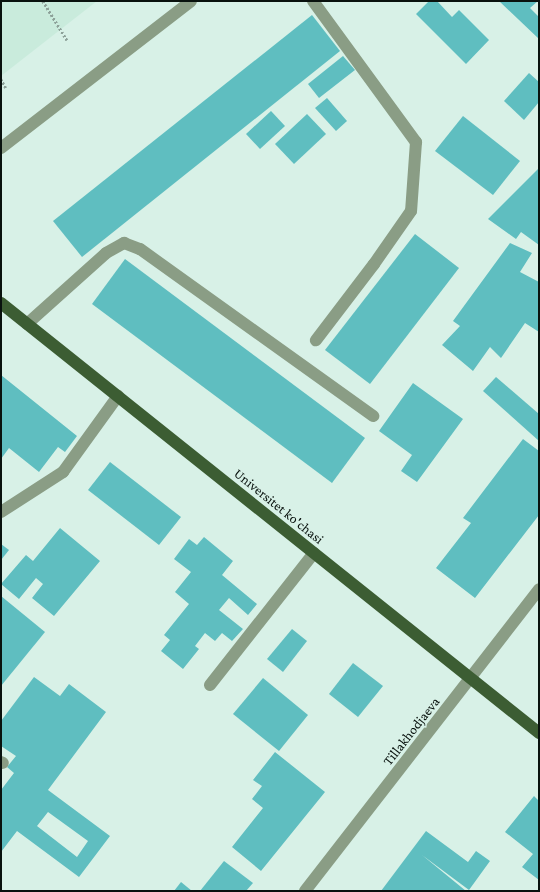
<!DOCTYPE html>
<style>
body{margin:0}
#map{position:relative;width:540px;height:892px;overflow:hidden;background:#d8f1e7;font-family:"Crimson Pro",serif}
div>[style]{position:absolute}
.built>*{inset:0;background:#c9ebdc}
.building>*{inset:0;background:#5fbec0}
.path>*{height:2.5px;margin-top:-1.25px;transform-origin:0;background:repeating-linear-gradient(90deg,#8da199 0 2px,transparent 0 4px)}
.minor>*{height:12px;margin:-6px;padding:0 6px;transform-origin:6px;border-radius:6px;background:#8a9d85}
.major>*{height:12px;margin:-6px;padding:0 6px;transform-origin:6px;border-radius:6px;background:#3c5d33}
span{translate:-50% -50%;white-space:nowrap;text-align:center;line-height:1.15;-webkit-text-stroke:3px #d8f1e7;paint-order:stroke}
.street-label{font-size:14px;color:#09120e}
.frame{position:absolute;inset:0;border:2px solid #09120e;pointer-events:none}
</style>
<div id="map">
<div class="built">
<i style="clip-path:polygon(1px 1px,97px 1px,1px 76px)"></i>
</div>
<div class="building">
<i style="clip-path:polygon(429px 1px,437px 1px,452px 17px,459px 10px,489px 40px,466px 64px,416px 14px)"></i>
<i style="clip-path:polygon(499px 1px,538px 1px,530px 8px,539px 17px,539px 39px)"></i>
<i style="clip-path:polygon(312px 15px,340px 51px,82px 257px,53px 221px)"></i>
<i style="clip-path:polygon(343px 56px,355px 70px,319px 98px,308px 84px)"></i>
<i style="clip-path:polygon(529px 73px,539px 82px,539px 102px,524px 120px,504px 101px)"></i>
<i style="clip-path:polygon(327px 98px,347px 121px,336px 131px,315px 108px)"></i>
<i style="clip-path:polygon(271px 111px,285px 126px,260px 149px,246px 134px)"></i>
<i style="clip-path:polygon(307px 114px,326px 134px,294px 164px,275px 144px)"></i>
<i style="clip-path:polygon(463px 116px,520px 161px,493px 195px,435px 151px)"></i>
<i style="clip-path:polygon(539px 168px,539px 245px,521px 232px,516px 239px,488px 219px)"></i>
<i style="clip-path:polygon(415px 234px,459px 268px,370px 384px,325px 350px)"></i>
<i style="clip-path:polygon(510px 243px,532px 253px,520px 272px,539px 282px,539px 332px,525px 323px,501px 358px,490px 347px,473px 371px,442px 345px,460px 326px,453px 321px)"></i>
<i style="clip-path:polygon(125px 259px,365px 438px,332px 483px,92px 304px)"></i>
<i style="clip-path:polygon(1px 375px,77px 436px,65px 452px,58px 447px,39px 472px,9px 448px,1px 459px)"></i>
<i style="clip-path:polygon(496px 377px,539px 414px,539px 441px,483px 391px)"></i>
<i style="clip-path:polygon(413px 383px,463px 419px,417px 482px,401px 471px,412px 455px,379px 431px)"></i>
<i style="clip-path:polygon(523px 439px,539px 451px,539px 515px,475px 598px,436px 568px,471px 523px,463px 518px)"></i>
<i style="clip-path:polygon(110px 462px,181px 517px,159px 545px,88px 490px)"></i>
<i style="clip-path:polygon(60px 528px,100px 561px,54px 616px,32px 598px,43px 584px,36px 578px,19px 599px,1px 584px,26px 555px,33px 561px)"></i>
<i style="clip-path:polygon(204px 537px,233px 561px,222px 575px,257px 604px,248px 615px,229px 598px,219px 610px,243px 629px,232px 641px,222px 633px,215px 641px,205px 633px,195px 646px,199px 649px,183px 669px,161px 651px,170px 640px,164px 635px,189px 604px,175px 592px,191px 572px,174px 559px,189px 539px,197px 545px)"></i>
<i style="clip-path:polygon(1px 544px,9px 550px,1px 560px)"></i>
<i style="clip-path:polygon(1px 596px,45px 632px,1px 686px)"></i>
<i style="clip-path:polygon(292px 629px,307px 641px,283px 672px,267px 659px)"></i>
<i style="clip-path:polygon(353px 663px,383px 686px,358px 717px,329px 694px)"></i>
<i style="clip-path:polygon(evenodd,34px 677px,60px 696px,69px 684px,106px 712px,48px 790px,110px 836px,79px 877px,17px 831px,1px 852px,1px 790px,14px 773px,7px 767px,16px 756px,1px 746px,1px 721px,34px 677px,48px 812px,88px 841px,77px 857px,37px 826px,48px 812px)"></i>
<i style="clip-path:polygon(263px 678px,308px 715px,279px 751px,233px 714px)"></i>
<i style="clip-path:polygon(275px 752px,325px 792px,261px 871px,232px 847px,263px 808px,252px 799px,262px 786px,253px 780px)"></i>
<i style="clip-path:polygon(534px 796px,539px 801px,539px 880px,522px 867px,533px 854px,505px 832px)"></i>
<i style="clip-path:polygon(426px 831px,468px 862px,476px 851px,490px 861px,469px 890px,422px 855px,466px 891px,381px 891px)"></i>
<i style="clip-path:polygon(224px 861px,253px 883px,246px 891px,200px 891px)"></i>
<i style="clip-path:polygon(181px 882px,192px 891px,174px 891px)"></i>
</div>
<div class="path">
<i style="left:43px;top:1px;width:46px;rotate:58.4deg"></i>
<i style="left:1px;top:79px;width:10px;rotate:61deg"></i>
</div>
<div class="minor">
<i style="left:313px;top:1px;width:175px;rotate:53.9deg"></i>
<i style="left:416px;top:142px;width:69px;rotate:94.1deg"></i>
<i style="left:411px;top:211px;width:65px;rotate:124.9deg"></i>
<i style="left:374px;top:264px;width:96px;rotate:127.3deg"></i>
<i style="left:1px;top:148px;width:240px;rotate:-37.7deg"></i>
<i style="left:27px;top:324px;width:106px;rotate:-41.9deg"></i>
<i style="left:106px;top:253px;width:21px;rotate:-29deg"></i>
<i style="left:124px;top:243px;width:17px;rotate:21deg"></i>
<i style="left:140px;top:249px;width:287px;rotate:35.6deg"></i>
<i style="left:1px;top:512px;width:74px;rotate:-32.8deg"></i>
<i style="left:63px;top:472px;width:94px;rotate:-54.1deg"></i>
<i style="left:210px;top:685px;width:168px;rotate:-51.8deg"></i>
<i style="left:1px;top:762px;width:2px;rotate:27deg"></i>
<i style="left:305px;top:891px;width:382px;rotate:-52.2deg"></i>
</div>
<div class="major">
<i style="left:1px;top:303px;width:689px;rotate:38.63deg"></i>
</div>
<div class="street-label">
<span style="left:279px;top:506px;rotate:39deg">Universitet ko'chasi</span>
<span style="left:411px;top:731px;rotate:-52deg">Tillakhodjaeva</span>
</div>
<div class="frame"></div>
</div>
